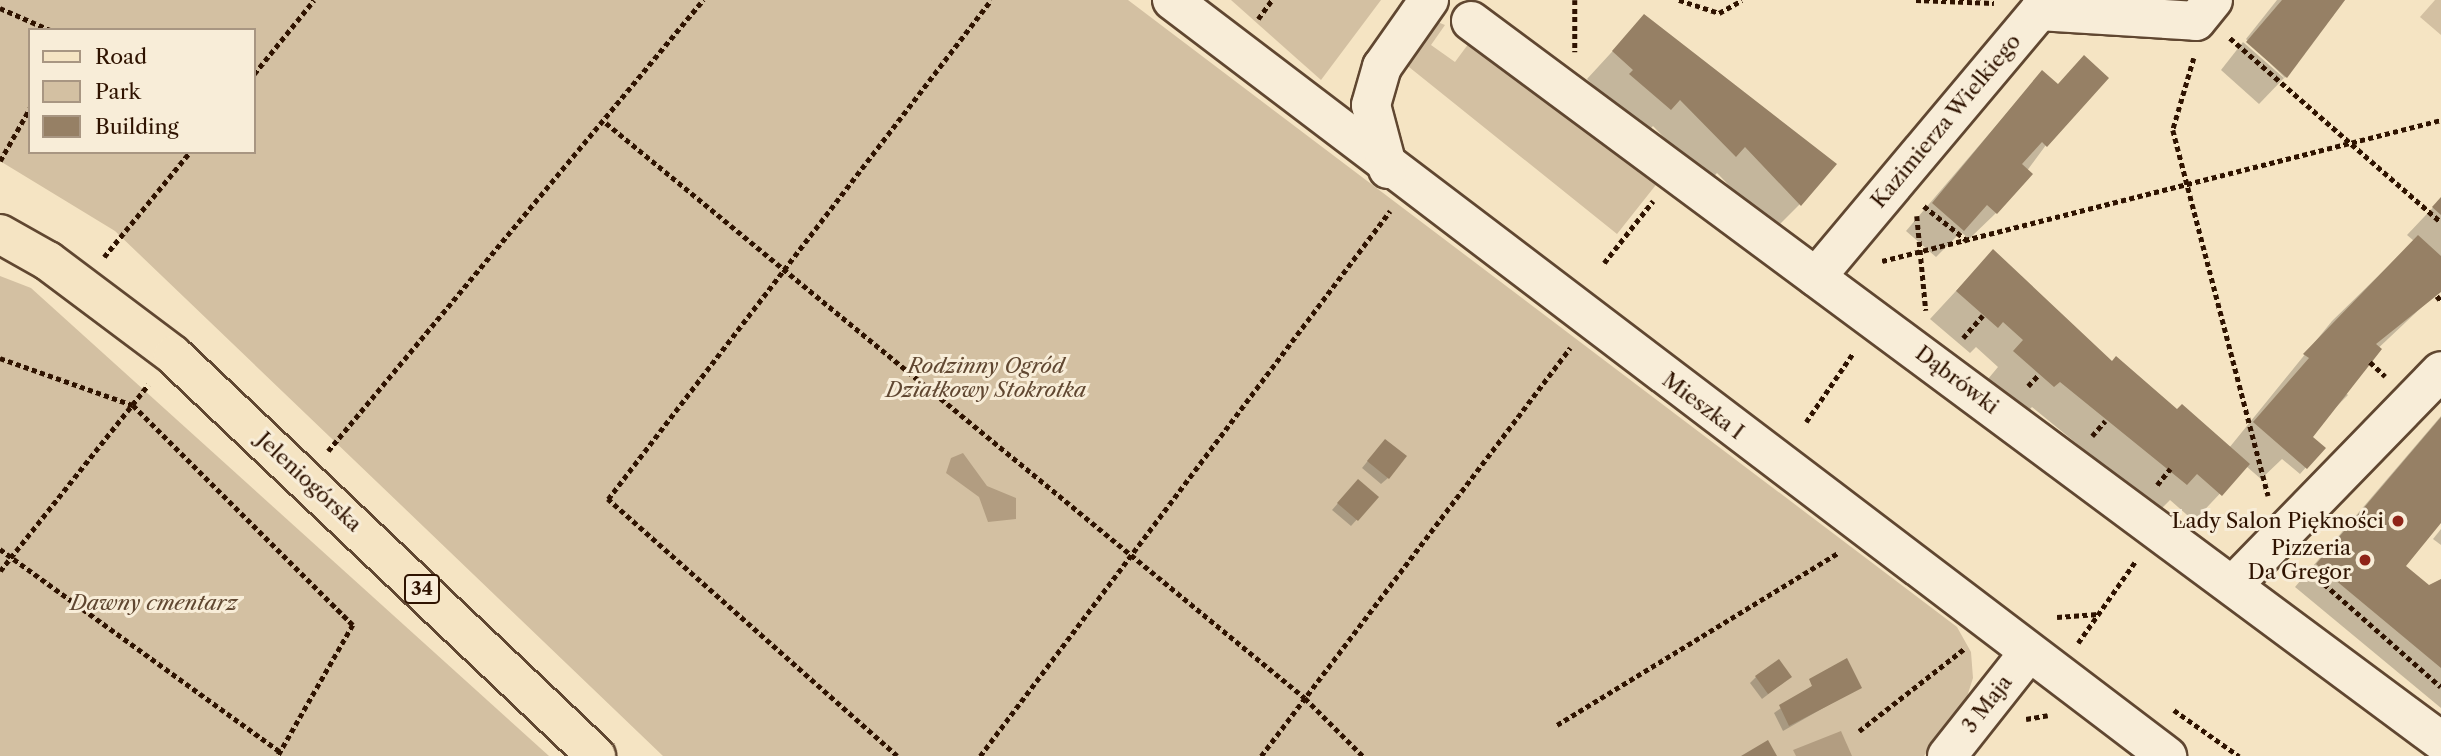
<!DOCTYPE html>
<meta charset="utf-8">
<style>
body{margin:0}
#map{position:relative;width:2441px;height:756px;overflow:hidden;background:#f5e4c3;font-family:"Libre Caslon Text",serif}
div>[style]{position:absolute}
.green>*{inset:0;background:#d3c0a2}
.water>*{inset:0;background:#b29d81}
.shadow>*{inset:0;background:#0003}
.building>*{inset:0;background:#968065}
.path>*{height:4.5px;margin-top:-2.25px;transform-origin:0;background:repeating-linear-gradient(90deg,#2f1300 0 5px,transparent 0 8.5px)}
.roads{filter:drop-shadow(2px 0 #604731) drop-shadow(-2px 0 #604731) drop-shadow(0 2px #604731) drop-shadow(0 -2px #604731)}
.minor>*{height:38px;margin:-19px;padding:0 19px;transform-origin:19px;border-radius:19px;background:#f8edd8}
.primary>*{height:38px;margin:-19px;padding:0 19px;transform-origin:19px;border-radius:19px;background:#f5e4c3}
.dots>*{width:19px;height:19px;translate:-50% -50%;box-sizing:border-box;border:4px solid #f8edd8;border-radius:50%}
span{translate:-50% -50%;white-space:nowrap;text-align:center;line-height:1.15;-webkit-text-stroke:6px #f8edd8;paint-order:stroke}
.shield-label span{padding:2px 5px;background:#f8edd8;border:2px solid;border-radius:5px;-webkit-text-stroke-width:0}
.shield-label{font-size:19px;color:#2f1300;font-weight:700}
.street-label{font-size:21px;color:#2f1300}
.park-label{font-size:21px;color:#604731;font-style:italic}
.poi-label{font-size:21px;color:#2f1300}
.right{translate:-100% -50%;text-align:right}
.legend{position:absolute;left:28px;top:28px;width:228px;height:126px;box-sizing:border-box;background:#f8edd8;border:2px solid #a89682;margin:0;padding:9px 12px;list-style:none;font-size:21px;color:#2f1300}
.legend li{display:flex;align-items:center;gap:14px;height:35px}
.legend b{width:35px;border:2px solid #a89682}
</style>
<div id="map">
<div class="green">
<i style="clip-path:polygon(evenodd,0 0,1128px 0,1957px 627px,1971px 652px,1973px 678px,1964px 706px,1924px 756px,663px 756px,115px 231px,0 161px,0 0,30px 30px,254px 30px,254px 152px,30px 152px,30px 30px)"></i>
<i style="clip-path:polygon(1231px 0,1381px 0,1321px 80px)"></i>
<i style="clip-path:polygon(2435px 0,2441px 0,2441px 35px,2420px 17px)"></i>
<i style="clip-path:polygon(1435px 21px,1445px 25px,1431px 45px,1455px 62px,1469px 43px,1659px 181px,1617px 234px,1404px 63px)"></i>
<i style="clip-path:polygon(0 276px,31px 288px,549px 756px,0 756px)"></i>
</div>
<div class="water">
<i style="clip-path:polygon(963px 453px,987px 486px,1016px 498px,1016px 519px,988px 522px,979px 497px,946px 473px,951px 458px)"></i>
<i style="clip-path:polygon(1841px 731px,1852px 756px,1796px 756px,1793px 750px)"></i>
</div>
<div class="shadow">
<i style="clip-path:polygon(2277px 0,2345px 0,2285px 78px,2246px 39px)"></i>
<i style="clip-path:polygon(1644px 17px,1800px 204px,1773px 231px,1717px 173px,1708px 183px,1653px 126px,1643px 136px,1587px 79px)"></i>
<i style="clip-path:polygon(2243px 42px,2284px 78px,2259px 104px,2221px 70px)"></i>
<i style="clip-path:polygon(2042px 72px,2058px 86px,2046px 145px,1996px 213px,1969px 239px,1961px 232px,1936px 257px,1906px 231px)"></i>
<i style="clip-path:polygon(2441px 199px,2441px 289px,2372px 354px,2343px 391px,2348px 395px,2308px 435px,2323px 448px,2300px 474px,2282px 459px,2261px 479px,2246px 466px,2194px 521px,2170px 500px,2159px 511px,2032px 407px,2026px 413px,1988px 379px,1998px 367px,1976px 347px,1970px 353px,1930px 319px,1993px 251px,2111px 363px,2229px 448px,2332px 321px,2414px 241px,2407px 235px)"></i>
<i style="clip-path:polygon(2441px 416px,2441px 522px,2403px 566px,2428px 587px,2441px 581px,2441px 708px,2295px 587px)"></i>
<i style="clip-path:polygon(1379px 447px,1388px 478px,1381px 484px,1362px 468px)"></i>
<i style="clip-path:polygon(1352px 487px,1377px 497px,1351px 526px,1332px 510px)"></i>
<i style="clip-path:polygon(2441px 529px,2441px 545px,2433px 539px)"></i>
<i style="clip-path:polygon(1847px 661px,1860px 687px,1783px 731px,1774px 713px)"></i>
<i style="clip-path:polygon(1756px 677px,1783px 683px,1762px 699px,1750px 683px)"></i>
</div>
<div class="building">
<i style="clip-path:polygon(2282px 0,2345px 0,2287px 78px,2246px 42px)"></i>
<i style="clip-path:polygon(1644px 14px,1837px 164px,1801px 206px,1745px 147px,1736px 157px,1680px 100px,1671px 110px,1629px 74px,1633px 70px,1612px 51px)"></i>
<i style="clip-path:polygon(2084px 55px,2109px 78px,2047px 147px,2042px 142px,2022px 164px,2033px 174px,1997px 214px,1987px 205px,1964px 231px,1932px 203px,2042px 70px,2058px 84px)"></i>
<i style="clip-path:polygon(2441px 197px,2441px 215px,2432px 207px)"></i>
<i style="clip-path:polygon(2418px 235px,2441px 256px,2441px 292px,2376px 344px,2382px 349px,2313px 437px,2326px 448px,2307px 469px,2253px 422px,2309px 358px,2303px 354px)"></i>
<i style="clip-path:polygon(1993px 249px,2112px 361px,2116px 356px,2177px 409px,2182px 404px,2250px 464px,2222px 496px,2197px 474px,2187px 485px,2060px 382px,2054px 387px,2013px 351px,2023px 340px,2003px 322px,1998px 328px,1956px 291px)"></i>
<i style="clip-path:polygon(2441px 417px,2441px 523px,2406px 566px,2429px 585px,2441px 579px,2441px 668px,2316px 564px)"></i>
<i style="clip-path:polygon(1385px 439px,1407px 456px,1389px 479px,1367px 461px)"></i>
<i style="clip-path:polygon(1358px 479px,1379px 497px,1358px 521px,1337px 503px)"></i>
<i style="clip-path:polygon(1847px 658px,1862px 688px,1789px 726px,1779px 705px,1812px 686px,1809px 679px)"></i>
<i style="clip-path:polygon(1779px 659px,1792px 677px,1768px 694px,1755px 676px)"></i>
<i style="clip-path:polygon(1768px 740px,1777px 756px,1741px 756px)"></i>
</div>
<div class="path">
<i style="left:1575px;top:0;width:52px;rotate:90deg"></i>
<i style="left:1679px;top:0;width:42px;rotate:18deg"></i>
<i style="left:1719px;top:13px;width:26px;rotate:-29deg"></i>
<i style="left:1916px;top:0;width:78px;rotate:2.2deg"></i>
<i style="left:0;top:8px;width:55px;rotate:23.7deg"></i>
<i style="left:1258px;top:19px;width:24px;rotate:-54deg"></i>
<i style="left:2230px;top:38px;width:280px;rotate:41.1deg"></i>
<i style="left:2194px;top:58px;width:75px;rotate:106.3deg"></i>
<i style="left:2173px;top:130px;width:378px;rotate:75.4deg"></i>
<i style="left:254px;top:74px;width:95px;rotate:-51deg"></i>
<i style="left:606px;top:123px;width:905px;rotate:39.44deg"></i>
<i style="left:1305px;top:698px;width:82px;rotate:45deg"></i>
<i style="left:0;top:161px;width:61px;rotate:-60.5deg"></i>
<i style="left:1924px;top:206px;width:58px;rotate:38.7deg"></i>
<i style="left:1917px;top:216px;width:95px;rotate:84.6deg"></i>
<i style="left:104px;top:257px;width:136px;rotate:-50.7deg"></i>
<i style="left:1882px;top:261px;width:577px;rotate:-14.16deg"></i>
<i style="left:1604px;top:263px;width:79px;rotate:-51.7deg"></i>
<i style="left:2437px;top:296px;width:6px;rotate:51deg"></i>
<i style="left:1963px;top:338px;width:30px;rotate:-49deg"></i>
<i style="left:0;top:358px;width:141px;rotate:19.5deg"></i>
<i style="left:133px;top:405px;width:311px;rotate:45deg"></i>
<i style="left:353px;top:625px;width:151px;rotate:119.8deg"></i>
<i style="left:2370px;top:362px;width:21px;rotate:43deg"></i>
<i style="left:2028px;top:386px;width:16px;rotate:-47deg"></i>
<i style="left:1806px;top:422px;width:83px;rotate:-55.7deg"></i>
<i style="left:2092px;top:436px;width:20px;rotate:-49deg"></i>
<i style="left:328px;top:451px;width:587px;rotate:-50.26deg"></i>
<i style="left:2157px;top:485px;width:21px;rotate:-51deg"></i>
<i style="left:0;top:549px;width:346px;rotate:35.9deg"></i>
<i style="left:2305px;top:567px;width:181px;rotate:41.4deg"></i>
<i style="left:0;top:571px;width:238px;rotate:-51.5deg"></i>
<i style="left:2057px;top:617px;width:41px;rotate:-4.2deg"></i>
<i style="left:2078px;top:643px;width:99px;rotate:-54.9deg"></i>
<i style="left:2174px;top:710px;width:80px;rotate:35.3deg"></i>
<i style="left:2026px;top:719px;width:22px;rotate:-10deg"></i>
<i style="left:1557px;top:725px;width:331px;rotate:-31.5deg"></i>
<i style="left:1859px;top:731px;width:133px;rotate:-38deg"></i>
<i style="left:897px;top:756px;width:387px;rotate:-138.4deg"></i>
<i style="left:608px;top:499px;width:629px;rotate:-52.49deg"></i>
<i style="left:980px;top:756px;width:682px;rotate:-53.05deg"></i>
<i style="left:1261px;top:756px;width:512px;rotate:-52.86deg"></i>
</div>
<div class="roads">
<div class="minor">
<i style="left:1172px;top:0;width:1250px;rotate:37.23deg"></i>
<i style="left:1471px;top:21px;width:1208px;rotate:36.59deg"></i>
<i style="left:1388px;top:169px;width:66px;rotate:-104.9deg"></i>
<i style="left:1371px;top:105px;width:40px;rotate:-74deg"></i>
<i style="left:1382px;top:67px;width:82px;rotate:-55deg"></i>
<i style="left:1816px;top:277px;width:347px;rotate:-50deg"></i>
<i style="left:2039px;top:11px;width:157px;rotate:3.6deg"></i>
<i style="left:2196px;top:21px;width:27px;rotate:-51deg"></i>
<i style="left:2233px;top:585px;width:298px;rotate:-45.8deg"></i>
<i style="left:1947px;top:756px;width:132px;rotate:-51.7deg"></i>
</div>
<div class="primary">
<i style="left:0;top:234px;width:55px;rotate:29.4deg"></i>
<i style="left:48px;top:261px;width:156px;rotate:36.9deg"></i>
<i style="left:173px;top:355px;width:583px;rotate:43.47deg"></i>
</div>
</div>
<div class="dots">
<i style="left:2398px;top:521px;background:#8f2418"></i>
<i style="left:2365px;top:560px;background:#8f2418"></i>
</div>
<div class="shield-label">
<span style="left:422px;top:589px">34</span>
</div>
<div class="street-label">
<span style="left:1946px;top:121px;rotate:-50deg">Kazimierza Wielkiego</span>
<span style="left:1957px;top:380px;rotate:37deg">Dąbrówki</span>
<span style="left:1703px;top:406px;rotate:37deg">Mieszka I</span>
<span style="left:309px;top:482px;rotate:43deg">Jeleniogórska</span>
<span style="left:1987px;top:704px;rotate:-52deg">3 Maja</span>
</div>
<div class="park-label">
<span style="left:986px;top:378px">Rodzinny Ogród<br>Działkowy Stokrotka</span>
<span style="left:154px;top:603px">Dawny cmentarz</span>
</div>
<div class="poi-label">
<span class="right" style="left:2384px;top:521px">Lady Salon Piękności</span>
<span class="right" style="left:2351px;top:560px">Pizzeria<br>Da Gregor</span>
</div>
<ul class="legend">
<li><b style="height:9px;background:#f5e4c3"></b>Road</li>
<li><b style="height:19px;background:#d3c0a2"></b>Park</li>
<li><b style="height:19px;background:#968065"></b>Building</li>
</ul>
</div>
